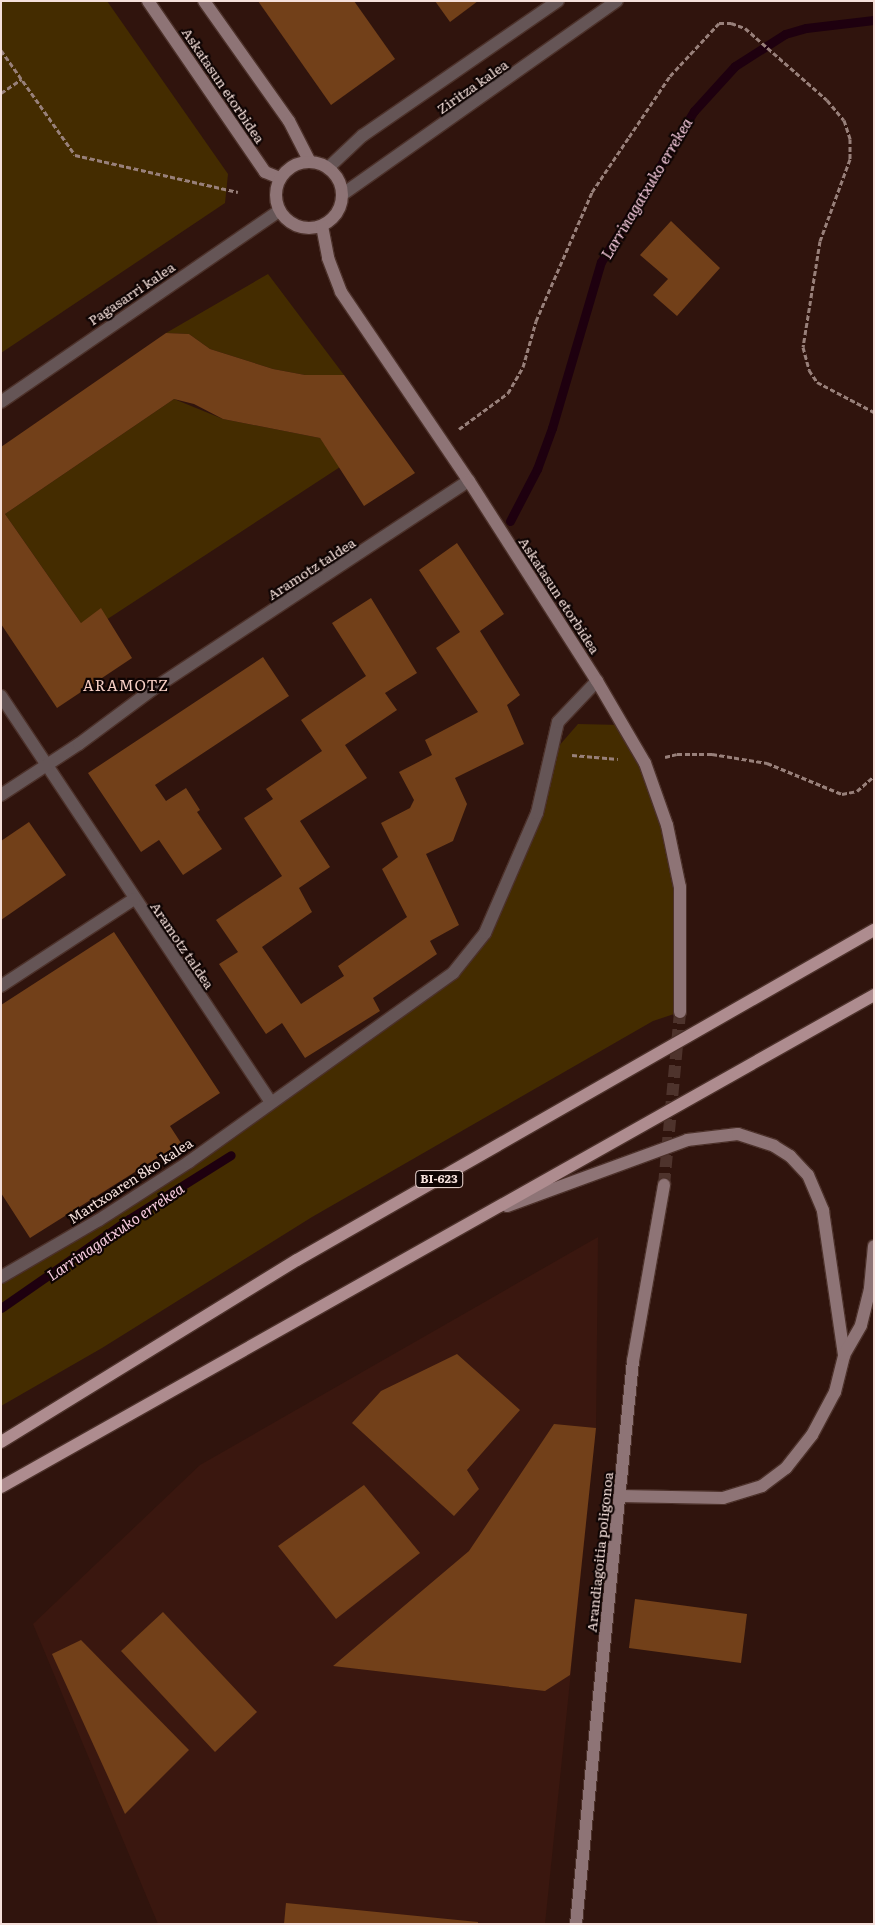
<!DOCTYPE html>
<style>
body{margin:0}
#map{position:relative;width:875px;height:1925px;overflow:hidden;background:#30140d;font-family:Literata,serif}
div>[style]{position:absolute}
.built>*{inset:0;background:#3a170f}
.green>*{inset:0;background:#442c00}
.stream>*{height:9px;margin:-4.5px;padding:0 4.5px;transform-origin:4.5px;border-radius:4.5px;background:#1e000f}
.building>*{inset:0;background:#724019}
.secondary-tunnel>*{height:12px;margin-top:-6px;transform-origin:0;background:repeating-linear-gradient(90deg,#4e332c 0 12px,transparent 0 18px)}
.path>*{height:3px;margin-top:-1.5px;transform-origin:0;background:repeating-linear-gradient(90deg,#98807a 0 5px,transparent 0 7.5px)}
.roads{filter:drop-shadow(1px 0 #4c312a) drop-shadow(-1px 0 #4c312a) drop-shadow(0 1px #4c312a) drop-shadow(0 -1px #4c312a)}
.street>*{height:12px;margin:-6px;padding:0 6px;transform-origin:6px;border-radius:6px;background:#655556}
.secondary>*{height:12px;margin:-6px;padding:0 6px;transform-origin:6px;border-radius:6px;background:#8e7476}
.secondary>.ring{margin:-6px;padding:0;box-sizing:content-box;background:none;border:12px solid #8e7476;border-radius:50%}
.primary>*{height:12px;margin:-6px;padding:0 6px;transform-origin:6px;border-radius:6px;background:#ae8c8f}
span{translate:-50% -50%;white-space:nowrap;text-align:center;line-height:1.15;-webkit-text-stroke:4.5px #0f0403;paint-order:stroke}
.shield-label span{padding:1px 4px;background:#0f0403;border:1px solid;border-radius:4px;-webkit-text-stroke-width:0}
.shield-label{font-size:12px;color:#f5e0db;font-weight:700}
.street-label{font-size:14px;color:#f5e0db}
.water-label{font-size:15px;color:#f8ccdf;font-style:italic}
.neighbourhood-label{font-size:15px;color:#f7cfc5;letter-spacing:1px}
.frame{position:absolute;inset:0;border:2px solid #f5e0db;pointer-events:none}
</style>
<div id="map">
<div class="built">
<i style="clip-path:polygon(598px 1237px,596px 1428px,545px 1924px,158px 1924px,33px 1624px,200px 1465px)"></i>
</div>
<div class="green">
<i style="clip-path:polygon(1px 1px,107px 1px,228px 174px,225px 203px,1px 353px)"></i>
<i style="clip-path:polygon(268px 274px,344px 375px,305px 375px,273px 369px,210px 349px,189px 334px,166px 333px)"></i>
<i style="clip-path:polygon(174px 399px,223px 419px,320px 438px,340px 467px,106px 620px,81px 623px,5px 514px)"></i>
<i style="clip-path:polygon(578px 724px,622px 725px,645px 763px,680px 887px,680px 1012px,653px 1021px,312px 1217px,102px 1348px,1px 1406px,1px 1277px,99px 1220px,453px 973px,485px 933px,537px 813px,551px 755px)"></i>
</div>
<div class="stream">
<i style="left:510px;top:521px;width:59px;rotate:-62.6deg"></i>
<i style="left:537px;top:469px;width:44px;rotate:-69.9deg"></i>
<i style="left:552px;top:428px;width:173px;rotate:-73.6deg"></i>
<i style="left:601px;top:262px;width:177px;rotate:-58.4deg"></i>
<i style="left:694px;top:111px;width:61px;rotate:-47.7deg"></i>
<i style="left:735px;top:66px;width:59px;rotate:-32.6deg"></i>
<i style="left:785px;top:34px;width:22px;rotate:-16deg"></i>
<i style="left:806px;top:28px;width:68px;rotate:-6.7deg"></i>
<i style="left:1px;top:1308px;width:156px;rotate:-34.8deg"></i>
<i style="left:129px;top:1219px;width:120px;rotate:-32.1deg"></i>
</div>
<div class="building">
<i style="clip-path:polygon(258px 1px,354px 1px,395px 59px,331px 105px)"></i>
<i style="clip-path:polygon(435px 1px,478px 1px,450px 22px)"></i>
<i style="clip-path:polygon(671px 221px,720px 268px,677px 316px,653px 295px,668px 279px,640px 255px)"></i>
<i style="clip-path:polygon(166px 333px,189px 334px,210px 349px,273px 369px,305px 375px,344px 375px,415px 473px,364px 506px,320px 438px,223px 419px,194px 404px,174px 399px,5px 514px,81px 623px,101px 608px,132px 658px,57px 708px,1px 624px,1px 447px)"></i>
<i style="clip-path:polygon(457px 543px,504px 614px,480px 631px,520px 695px,507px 705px,524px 744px,455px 778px,467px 804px,453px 841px,426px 854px,459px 925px,430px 941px,437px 954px,373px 998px,380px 1011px,305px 1058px,282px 1023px,266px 1034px,219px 964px,238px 952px,216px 920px,282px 876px,244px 818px,273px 799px,266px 789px,322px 751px,301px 720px,366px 676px,332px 623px,371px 598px,417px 673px,385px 693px,397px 710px,345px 745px,367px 778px,300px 821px,330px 867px,299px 888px,312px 912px,262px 947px,301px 1004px,344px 976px,338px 966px,407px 917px,382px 869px,398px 857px,381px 823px,410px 808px,414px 800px,399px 772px,432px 755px,425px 740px,478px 712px,436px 648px,460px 632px,419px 570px)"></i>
<i style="clip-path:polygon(263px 657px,289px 696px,155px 785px,166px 801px,186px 788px,200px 810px,197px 812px,222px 849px,183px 875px,159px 840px,141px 852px,88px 773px)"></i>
<i style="clip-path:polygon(29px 822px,66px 875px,1px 920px,1px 841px)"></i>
<i style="clip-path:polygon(114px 932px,220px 1093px,170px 1126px,181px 1143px,30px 1238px,1px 1193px,1px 1005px)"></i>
<i style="clip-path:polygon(457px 1354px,520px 1410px,467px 1470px,479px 1489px,454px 1516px,352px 1423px,381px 1391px)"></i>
<i style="clip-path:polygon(554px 1424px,596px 1428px,570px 1675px,545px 1691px,333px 1666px,469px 1551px)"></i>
<i style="clip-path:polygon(364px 1485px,420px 1553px,336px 1619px,278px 1546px)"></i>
<i style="clip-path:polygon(635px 1599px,747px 1614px,741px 1663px,629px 1648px)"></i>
<i style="clip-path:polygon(163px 1612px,257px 1712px,215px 1752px,121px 1651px)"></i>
<i style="clip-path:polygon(81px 1640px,189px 1750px,125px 1814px,52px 1654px)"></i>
<i style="clip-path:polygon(286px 1903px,478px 1922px,478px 1924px,284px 1924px)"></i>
</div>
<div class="secondary-tunnel">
<i style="left:664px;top:1185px;width:174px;rotate:-84.7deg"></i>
</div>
<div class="path">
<i style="left:1px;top:50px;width:128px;rotate:54.8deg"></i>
<i style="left:75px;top:155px;width:167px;rotate:12.8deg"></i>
<i style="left:1px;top:93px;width:25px;rotate:-34deg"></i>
<i style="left:459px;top:429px;width:61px;rotate:-36.3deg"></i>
<i style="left:508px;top:393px;width:30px;rotate:-60deg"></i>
<i style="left:523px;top:367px;width:48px;rotate:-74.2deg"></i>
<i style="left:536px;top:321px;width:141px;rotate:-66.5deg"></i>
<i style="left:592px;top:192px;width:66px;rotate:-56.1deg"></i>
<i style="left:629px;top:137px;width:73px;rotate:-56.1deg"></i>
<i style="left:670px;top:76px;width:72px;rotate:-47.2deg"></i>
<i style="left:719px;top:23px;width:12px"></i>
<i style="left:731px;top:23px;width:15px;rotate:20deg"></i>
<i style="left:745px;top:28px;width:109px;rotate:41.3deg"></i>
<i style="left:827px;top:100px;width:26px;rotate:50deg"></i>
<i style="left:844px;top:120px;width:20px;rotate:72deg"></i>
<i style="left:850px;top:139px;width:20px;rotate:90deg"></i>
<i style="left:850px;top:159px;width:87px;rotate:110.1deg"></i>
<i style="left:820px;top:241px;width:107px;rotate:99.1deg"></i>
<i style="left:803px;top:347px;width:24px;rotate:75deg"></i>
<i style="left:809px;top:370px;width:14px;rotate:56deg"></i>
<i style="left:817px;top:382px;width:64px;rotate:27.8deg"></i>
<i style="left:572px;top:755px;width:46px;rotate:5deg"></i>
<i style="left:665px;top:757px;width:12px;rotate:-14deg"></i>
<i style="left:677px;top:754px;width:35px"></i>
<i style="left:712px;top:754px;width:56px;rotate:9.3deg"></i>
<i style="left:767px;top:763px;width:81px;rotate:22.5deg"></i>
<i style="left:842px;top:794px;width:15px;rotate:-11deg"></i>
<i style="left:857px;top:791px;width:23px;rotate:-41deg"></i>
</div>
<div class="roads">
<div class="street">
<i style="left:328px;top:168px;width:47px;rotate:-43.3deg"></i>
<i style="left:362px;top:136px;width:238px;rotate:-34.6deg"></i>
<i style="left:343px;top:194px;width:335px;rotate:-35.2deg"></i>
<i style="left:1px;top:402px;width:337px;rotate:-34.5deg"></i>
<i style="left:1px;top:696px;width:488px;rotate:56.4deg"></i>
<i style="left:1px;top:795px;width:93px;rotate:-33.2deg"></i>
<i style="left:79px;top:744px;width:92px;rotate:-36.6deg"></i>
<i style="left:153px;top:689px;width:378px;rotate:-33.4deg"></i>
<i style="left:1px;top:986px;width:159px;rotate:-33.2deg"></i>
<i style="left:1px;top:1277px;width:113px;rotate:-30.2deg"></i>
<i style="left:99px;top:1220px;width:107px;rotate:-32.8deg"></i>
<i style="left:189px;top:1162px;width:325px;rotate:-35.6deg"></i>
<i style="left:453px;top:973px;width:51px;rotate:-51.3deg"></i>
<i style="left:485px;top:933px;width:131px;rotate:-66.6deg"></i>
<i style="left:537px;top:813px;width:93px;rotate:-77deg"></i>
<i style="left:558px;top:722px;width:57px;rotate:-46.4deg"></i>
</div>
<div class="secondary">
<i style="left:148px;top:1px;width:207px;rotate:55.6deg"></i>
<i style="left:265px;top:172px;width:16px;rotate:22deg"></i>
<i style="left:204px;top:1px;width:147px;rotate:54.7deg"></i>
<i style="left:289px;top:121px;width:46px;rotate:62.9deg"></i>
<i class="ring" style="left:276px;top:162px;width:54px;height:54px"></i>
<i style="left:322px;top:226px;width:33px;rotate:79deg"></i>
<i style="left:328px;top:258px;width:36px;rotate:69deg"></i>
<i style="left:341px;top:292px;width:228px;rotate:55.9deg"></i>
<i style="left:469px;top:481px;width:237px;rotate:57.4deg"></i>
<i style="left:597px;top:681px;width:95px;rotate:59.7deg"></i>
<i style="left:645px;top:763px;width:66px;rotate:70.5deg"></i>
<i style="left:667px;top:825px;width:63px;rotate:78.2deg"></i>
<i style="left:680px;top:887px;width:125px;rotate:90deg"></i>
<i style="left:507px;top:1206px;width:192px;rotate:-20.1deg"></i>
<i style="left:687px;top:1140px;width:51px;rotate:-6.7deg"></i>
<i style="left:738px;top:1134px;width:38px;rotate:18deg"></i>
<i style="left:774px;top:1146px;width:19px;rotate:32deg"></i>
<i style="left:790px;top:1156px;width:26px;rotate:47deg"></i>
<i style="left:808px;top:1175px;width:39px;rotate:67deg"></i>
<i style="left:823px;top:1211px;width:146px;rotate:81.7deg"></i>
<i style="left:620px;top:1496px;width:103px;rotate:1.1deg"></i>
<i style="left:723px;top:1498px;width:41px;rotate:-17.1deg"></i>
<i style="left:762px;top:1486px;width:30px;rotate:-37deg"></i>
<i style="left:786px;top:1468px;width:42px;rotate:-51.8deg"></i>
<i style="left:812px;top:1435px;width:49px;rotate:-61.9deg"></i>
<i style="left:835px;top:1392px;width:38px;rotate:-76deg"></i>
<i style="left:844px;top:1355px;width:34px;rotate:-60deg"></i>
<i style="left:861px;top:1325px;width:38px;rotate:-76deg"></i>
<i style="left:870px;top:1288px;width:42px;rotate:-84.6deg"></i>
<i style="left:576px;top:1924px;width:566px;rotate:-84.22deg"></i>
<i style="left:633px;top:1361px;width:179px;rotate:-80deg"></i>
</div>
<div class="primary">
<i style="left:1px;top:1442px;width:347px;rotate:-31.6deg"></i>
<i style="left:297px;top:1260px;width:665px;rotate:-29.77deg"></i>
<i style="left:1px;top:1487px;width:1002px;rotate:-29.4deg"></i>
</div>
</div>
<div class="shield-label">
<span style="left:439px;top:1179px">BI-623</span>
</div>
<div class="street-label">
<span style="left:224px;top:85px;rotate:56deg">Askatasun etorbidea</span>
<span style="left:472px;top:86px;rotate:-35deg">Ziritza kalea</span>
<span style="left:131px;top:293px;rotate:-34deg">Pagasarri kalea</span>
<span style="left:311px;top:568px;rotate:-33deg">Aramotz taldea</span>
<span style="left:560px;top:595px;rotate:57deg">Askatasun etorbidea</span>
<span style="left:183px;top:945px;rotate:56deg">Aramotz taldea</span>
<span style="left:130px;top:1180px;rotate:-33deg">Martxoaren 8ko kalea</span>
<span style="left:599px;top:1552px;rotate:-84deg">Arandiagoitia poligonoa</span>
</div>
<div class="water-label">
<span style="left:646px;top:188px;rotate:-59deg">Larrinagatxuko errekea</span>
<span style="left:115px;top:1231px;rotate:-34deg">Larrinagatxuko errekea</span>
</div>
<div class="neighbourhood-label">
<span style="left:126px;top:685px">ARAMOTZ</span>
</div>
<div class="frame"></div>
</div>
